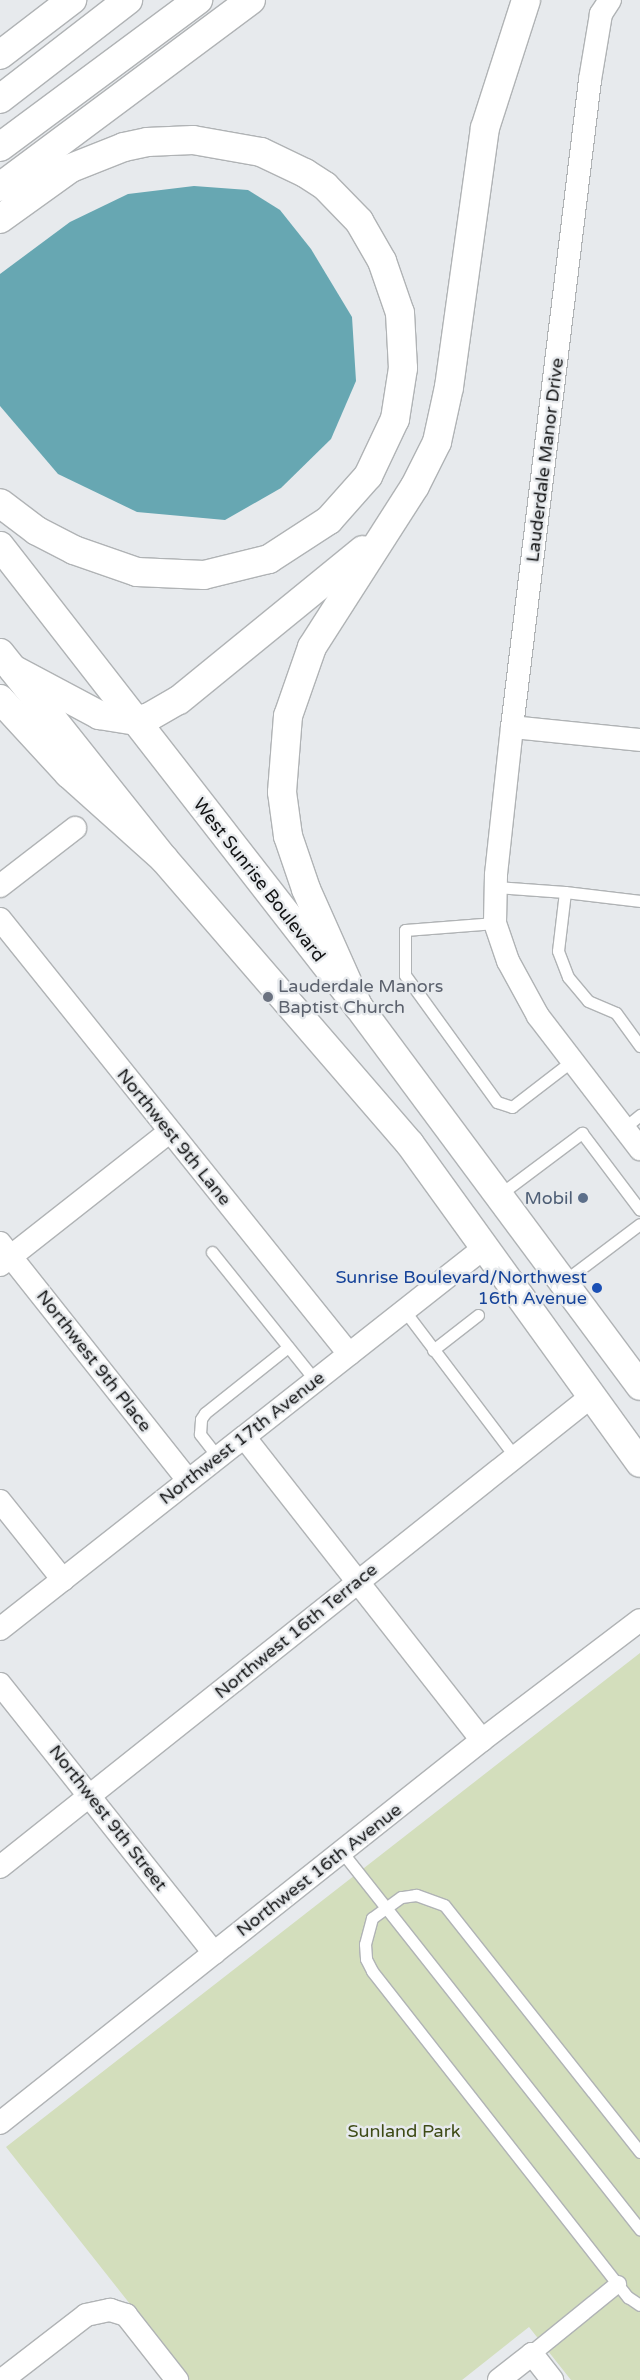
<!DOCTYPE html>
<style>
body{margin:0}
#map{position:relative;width:640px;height:2380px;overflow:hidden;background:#e7eaed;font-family:"Varela Round",sans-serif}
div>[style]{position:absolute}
.green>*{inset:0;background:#d3debc}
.water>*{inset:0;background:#67a7b2}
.roads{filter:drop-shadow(1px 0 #b0b3b5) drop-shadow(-1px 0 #b0b3b5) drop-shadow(0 1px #b0b3b5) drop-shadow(0 -1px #b0b3b5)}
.service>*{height:11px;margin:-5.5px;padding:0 5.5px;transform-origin:5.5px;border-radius:5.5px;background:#fff}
.pedestrian>*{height:16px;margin:-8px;padding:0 8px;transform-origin:8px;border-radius:8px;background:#fff}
.minor>*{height:22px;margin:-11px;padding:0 11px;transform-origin:11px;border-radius:11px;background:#fff}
.primary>*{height:28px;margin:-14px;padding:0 14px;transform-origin:14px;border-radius:14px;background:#fff}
.motorway>*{height:28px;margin:-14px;padding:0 14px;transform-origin:14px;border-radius:14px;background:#fff}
.dots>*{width:14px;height:14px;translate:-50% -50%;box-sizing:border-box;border:2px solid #e7eaed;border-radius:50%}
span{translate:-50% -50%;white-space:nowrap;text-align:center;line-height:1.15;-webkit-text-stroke:5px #e7eaed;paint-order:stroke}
.street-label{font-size:18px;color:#121314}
.worship-label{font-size:18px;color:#5b616d}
.left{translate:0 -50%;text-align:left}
.service-label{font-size:18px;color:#4e5e75}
.right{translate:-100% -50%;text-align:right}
.transit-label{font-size:18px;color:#164399}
.park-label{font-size:18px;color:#3e4b16}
</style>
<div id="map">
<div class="green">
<i style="clip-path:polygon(640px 1653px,640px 2380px,571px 2380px,529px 2327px,462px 2380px,190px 2380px,6px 2147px)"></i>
</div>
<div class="water">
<i style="clip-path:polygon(194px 186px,248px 190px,280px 210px,311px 249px,352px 317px,356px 381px,331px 439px,281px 488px,225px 520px,137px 512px,58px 474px,0 406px,0 274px,70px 222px,128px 194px)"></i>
</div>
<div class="roads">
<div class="service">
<i style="left:496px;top:887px;width:69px;rotate:4.1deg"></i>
<i style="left:565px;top:892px;width:59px;rotate:96.8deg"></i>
<i style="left:558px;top:951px;width:28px;rotate:69deg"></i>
<i style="left:568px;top:977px;width:31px;rotate:50deg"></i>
<i style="left:588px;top:1001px;width:30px;rotate:23deg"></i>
<i style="left:616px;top:1013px;width:41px;rotate:54deg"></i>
<i style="left:565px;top:892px;width:76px;rotate:6.8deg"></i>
<i style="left:495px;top:923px;width:90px;rotate:175.6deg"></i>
<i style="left:405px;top:930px;width:45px;rotate:90deg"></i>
<i style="left:405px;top:975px;width:157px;rotate:54.1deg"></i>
<i style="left:497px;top:1102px;width:16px;rotate:18deg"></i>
<i style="left:512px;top:1107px;width:76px;rotate:-37.5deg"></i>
<i style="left:624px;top:1128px;width:21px;rotate:-39deg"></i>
<i style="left:499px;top:1195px;width:104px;rotate:-36.8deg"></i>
<i style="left:582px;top:1133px;width:96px;rotate:53deg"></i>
<i style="left:212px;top:1252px;width:164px;rotate:51.2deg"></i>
<i style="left:563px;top:1282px;width:96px;rotate:-37deg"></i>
<i style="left:404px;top:1310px;width:184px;rotate:52.9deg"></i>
<i style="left:433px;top:1350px;width:57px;rotate:-37.9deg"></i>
<i style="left:217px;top:1456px;width:28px;rotate:-128deg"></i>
<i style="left:200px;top:1434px;width:15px;rotate:-86deg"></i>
<i style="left:201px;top:1419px;width:7px;rotate:-56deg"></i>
<i style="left:205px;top:1413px;width:106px;rotate:-38.5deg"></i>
<i style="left:342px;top:1852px;width:481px;rotate:51.7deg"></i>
<i style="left:640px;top:2152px;width:315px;rotate:-128.4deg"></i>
<i style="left:444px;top:1905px;width:30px;rotate:-160deg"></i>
<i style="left:416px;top:1895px;width:15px;rotate:172deg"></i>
<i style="left:401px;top:1897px;width:36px;rotate:144deg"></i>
<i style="left:372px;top:1918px;width:27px;rotate:105deg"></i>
<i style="left:365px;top:1944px;width:15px;rotate:86deg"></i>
<i style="left:366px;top:1959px;width:13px;rotate:63deg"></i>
<i style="left:372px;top:1971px;width:415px;rotate:51.9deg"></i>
<i style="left:628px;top:2297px;width:14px;rotate:34deg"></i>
</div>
<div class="pedestrian">
<i style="left:532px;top:2354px;width:111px;rotate:-39.1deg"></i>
</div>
<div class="minor">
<i style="left:610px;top:0;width:17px;rotate:123deg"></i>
<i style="left:601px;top:14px;width:67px;rotate:99.5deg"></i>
<i style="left:590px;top:80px;width:652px;rotate:96.87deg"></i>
<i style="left:512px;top:727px;width:149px;rotate:96.2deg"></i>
<i style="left:496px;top:875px;width:48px;rotate:91.2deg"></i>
<i style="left:495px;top:923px;width:40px;rotate:71.1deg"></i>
<i style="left:508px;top:961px;width:63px;rotate:61.4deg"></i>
<i style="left:538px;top:1016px;width:168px;rotate:52.5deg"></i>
<i style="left:512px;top:727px;width:129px;rotate:5.8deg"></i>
<i style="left:0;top:886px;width:95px;rotate:-37.7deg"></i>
<i style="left:0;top:919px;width:558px;rotate:51.26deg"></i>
<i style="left:0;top:1243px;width:303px;rotate:51.6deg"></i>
<i style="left:0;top:1265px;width:215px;rotate:-38.2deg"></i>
<i style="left:245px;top:1438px;width:384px;rotate:51.9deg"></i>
<i style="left:0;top:1501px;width:101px;rotate:51.4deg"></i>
<i style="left:0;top:1629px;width:616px;rotate:-38.21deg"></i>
<i style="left:0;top:1684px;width:344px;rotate:51.5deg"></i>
<i style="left:0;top:1867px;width:757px;rotate:-38.51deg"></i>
<i style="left:0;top:2123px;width:616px;rotate:-38.47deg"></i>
<i style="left:482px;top:1740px;width:198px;rotate:-37.2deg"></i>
<i style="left:2px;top:2380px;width:106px;rotate:-37.7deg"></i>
<i style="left:86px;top:2315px;width:25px;rotate:-12deg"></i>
<i style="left:110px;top:2310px;width:17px;rotate:17deg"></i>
<i style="left:126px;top:2315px;width:83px;rotate:51.9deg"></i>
<i style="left:499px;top:2380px;width:42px;rotate:-38.2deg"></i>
<i style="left:532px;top:2354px;width:33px;rotate:52deg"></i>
</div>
<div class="primary">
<i style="left:0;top:546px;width:583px;rotate:52.11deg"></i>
<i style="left:358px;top:1006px;width:473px;rotate:53.4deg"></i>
<i style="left:0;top:653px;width:263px;rotate:51.5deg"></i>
<i style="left:164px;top:859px;width:376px;rotate:49.2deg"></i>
<i style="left:410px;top:1144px;width:393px;rotate:54.2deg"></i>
</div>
<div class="motorway">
<i style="left:0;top:55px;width:91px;rotate:-37.4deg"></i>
<i style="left:0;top:99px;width:162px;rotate:-37.7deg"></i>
<i style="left:0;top:147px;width:247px;rotate:-36.6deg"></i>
<i style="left:0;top:187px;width:313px;rotate:-36.7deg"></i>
<i style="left:0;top:219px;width:87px;rotate:-35.7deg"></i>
<i style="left:71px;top:168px;width:57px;rotate:-21.6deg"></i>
<i style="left:124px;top:147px;width:24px;rotate:-12deg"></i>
<i style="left:147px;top:142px;width:46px;rotate:-2.5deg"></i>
<i style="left:193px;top:140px;width:69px;rotate:10deg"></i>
<i style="left:261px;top:152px;width:49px;rotate:25.5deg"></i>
<i style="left:305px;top:173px;width:24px;rotate:33deg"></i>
<i style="left:325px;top:186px;width:49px;rotate:45.8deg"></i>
<i style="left:359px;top:221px;width:46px;rotate:60.1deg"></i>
<i style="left:382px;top:261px;width:55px;rotate:70.9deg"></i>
<i style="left:400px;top:313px;width:55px;rotate:86.9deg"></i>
<i style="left:403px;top:368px;width:52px;rotate:98.9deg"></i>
<i style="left:395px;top:419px;width:63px;rotate:115.3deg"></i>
<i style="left:368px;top:476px;width:59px;rotate:131.6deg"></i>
<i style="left:329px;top:520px;width:72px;rotate:147deg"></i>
<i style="left:269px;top:559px;width:67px;rotate:166.2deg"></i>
<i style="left:204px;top:575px;width:67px;rotate:-177.4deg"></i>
<i style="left:137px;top:572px;width:67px;rotate:-160.8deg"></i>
<i style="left:74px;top:550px;width:42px;rotate:-152.8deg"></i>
<i style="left:37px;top:531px;width:46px;rotate:-142.9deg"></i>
<i style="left:13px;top:669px;width:98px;rotate:28.1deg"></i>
<i style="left:99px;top:715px;width:36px;rotate:9deg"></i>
<i style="left:135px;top:721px;width:15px;rotate:-16deg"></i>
<i style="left:149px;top:717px;width:34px;rotate:-30deg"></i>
<i style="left:179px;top:700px;width:237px;rotate:-39.2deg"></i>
<i style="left:0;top:699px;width:102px;rotate:47.4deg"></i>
<i style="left:69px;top:774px;width:127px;rotate:41.8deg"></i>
<i style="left:358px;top:1006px;width:128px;rotate:-114deg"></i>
<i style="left:306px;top:889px;width:56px;rotate:-108.8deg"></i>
<i style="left:288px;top:836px;width:44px;rotate:-97.8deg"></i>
<i style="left:282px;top:792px;width:76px;rotate:-85.5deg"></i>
<i style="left:288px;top:716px;width:73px;rotate:-70.8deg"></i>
<i style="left:312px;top:647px;width:191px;rotate:-57.4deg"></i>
<i style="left:415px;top:486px;width:49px;rotate:-63.4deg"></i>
<i style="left:437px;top:442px;width:56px;rotate:-77.7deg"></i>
<i style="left:449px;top:387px;width:261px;rotate:-82.1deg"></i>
<i style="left:485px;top:128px;width:134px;rotate:-72.2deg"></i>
</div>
</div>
<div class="dots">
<i style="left:268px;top:997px;background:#6b7280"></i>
<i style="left:583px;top:1198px;background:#5c6f8a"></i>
<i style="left:597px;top:1288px;background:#1a4fb4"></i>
</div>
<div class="street-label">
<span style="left:545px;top:460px;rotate:-83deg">Lauderdale Manor Drive</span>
<span style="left:259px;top:880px;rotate:52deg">West Sunrise Boulevard</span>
<span style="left:174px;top:1137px;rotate:51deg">Northwest 9th Lane</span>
<span style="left:94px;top:1361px;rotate:52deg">Northwest 9th Place</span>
<span style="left:242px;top:1438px;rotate:-38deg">Northwest 17th Avenue</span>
<span style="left:296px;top:1631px;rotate:-39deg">Northwest 16th Terrace</span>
<span style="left:108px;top:1818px;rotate:52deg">Northwest 9th Street</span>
<span style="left:319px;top:1870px;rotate:-38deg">Northwest 16th Avenue</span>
</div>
<div class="worship-label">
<span class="left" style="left:278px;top:997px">Lauderdale Manors<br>Baptist Church</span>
</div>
<div class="service-label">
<span class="right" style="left:573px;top:1198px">Mobil</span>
</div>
<div class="transit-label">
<span class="right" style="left:587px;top:1288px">Sunrise Boulevard/Northwest<br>16th Avenue</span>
</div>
<div class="park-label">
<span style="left:404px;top:2131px">Sunland Park</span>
</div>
</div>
